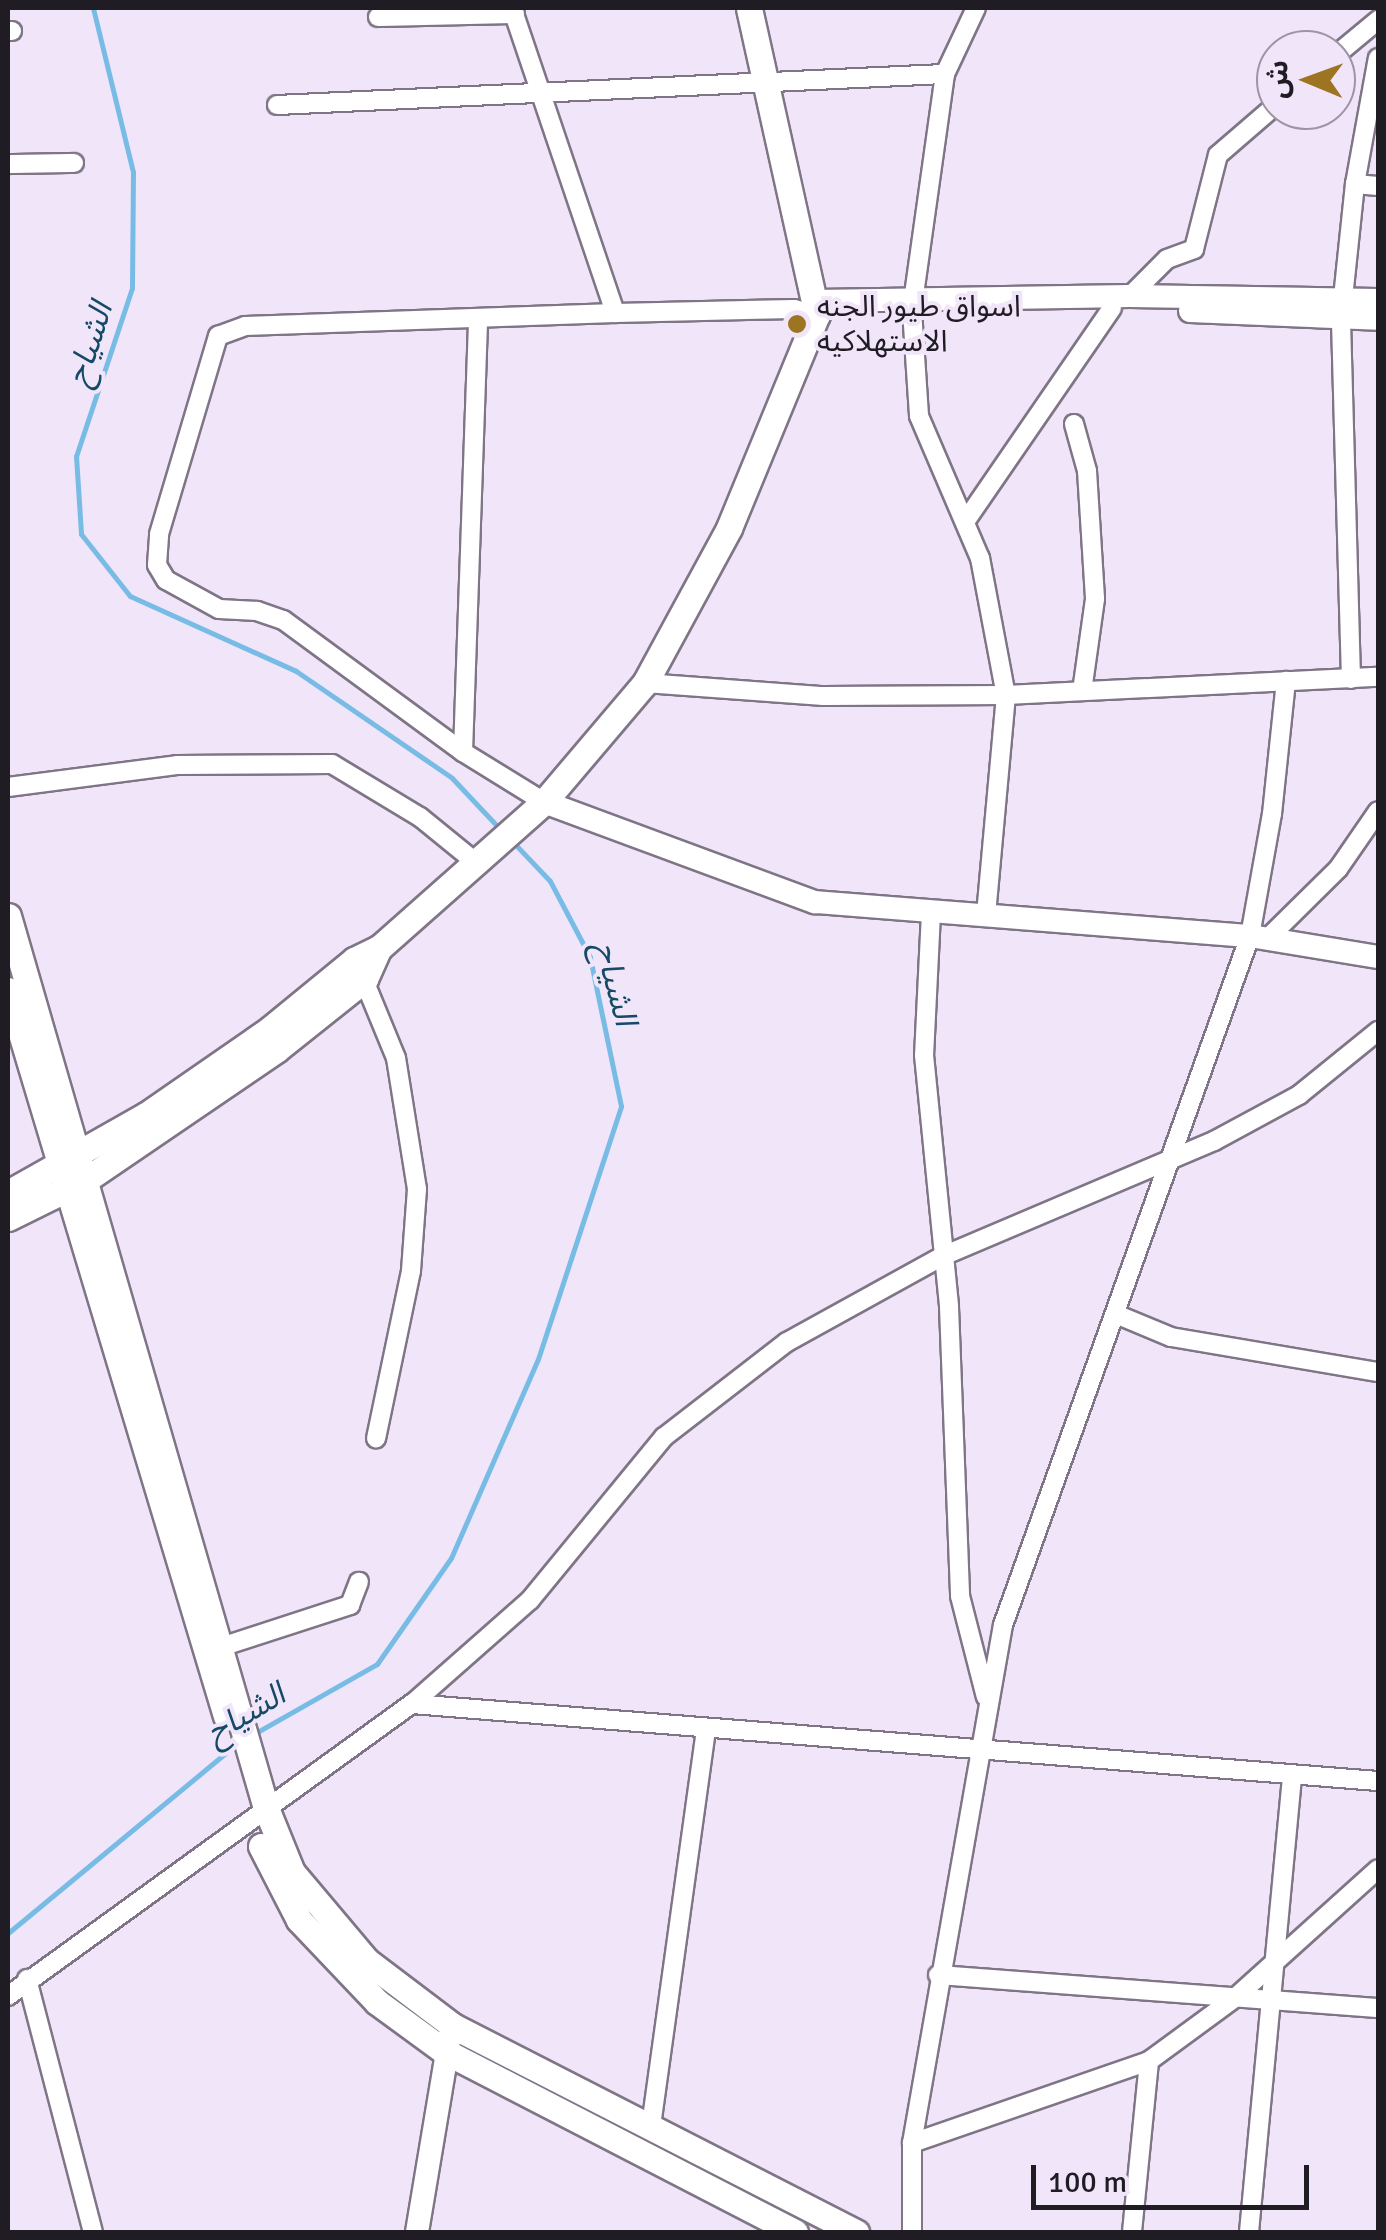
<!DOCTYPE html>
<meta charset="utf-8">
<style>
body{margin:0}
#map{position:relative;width:1386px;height:2240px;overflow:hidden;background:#f1e6f9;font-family:Signika,"Noto Sans Arabic",sans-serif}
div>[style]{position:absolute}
.stream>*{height:5px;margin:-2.5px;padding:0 2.5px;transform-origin:2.5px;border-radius:2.5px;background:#78bce6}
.roads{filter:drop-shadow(2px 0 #7f7586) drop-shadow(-2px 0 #7f7586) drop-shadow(0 2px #7f7586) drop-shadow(0 -2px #7f7586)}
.minor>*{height:18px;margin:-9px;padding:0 9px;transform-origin:9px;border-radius:9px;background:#fff}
.tertiary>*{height:22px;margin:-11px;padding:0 11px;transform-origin:11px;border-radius:11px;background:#fff}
.secondary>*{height:25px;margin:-12.5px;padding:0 12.5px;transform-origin:12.5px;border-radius:12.5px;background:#fff}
.dots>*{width:28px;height:28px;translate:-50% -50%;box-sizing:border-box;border:5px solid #f1e6f9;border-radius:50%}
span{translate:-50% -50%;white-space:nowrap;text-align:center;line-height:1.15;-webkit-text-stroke:8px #f1e6f9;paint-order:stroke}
.poi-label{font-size:30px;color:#201c23}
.left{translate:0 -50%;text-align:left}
.water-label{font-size:32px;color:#144a66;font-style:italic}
.frame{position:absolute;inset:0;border:10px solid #201c23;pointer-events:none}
.north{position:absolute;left:1256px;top:30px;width:100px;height:100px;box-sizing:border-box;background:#f1e6f9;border:2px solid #9d95a3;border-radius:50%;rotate:271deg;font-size:28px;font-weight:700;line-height:40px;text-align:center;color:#201c23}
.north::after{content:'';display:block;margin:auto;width:35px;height:45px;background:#9d7522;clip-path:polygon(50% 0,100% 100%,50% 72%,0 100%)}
.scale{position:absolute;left:1031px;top:2165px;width:278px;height:45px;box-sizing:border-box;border:5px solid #201c23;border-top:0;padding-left:12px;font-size:30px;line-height:35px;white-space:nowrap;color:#201c23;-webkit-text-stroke:8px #f1e6f9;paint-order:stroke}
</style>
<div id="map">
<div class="stream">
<i style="left:93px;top:8px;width:169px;rotate:76.3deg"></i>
<i style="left:133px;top:172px;width:116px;rotate:90.5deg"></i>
<i style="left:132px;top:288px;width:177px;rotate:108.4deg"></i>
<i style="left:76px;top:456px;width:78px;rotate:86.3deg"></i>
<i style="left:81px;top:534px;width:79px;rotate:51.7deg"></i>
<i style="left:130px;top:596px;width:182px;rotate:24.3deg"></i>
<i style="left:296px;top:671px;width:189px;rotate:34.4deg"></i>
<i style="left:452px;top:778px;width:71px;rotate:46.7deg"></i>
<i style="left:252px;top:1735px;width:144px;rotate:-29.6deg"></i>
<i style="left:377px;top:1664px;width:129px;rotate:-55.1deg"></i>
<i style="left:451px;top:1558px;width:217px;rotate:-66.4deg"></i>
<i style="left:538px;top:1359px;width:266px;rotate:-71.8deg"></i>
<i style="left:621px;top:1106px;width:152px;rotate:-101.8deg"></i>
<i style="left:590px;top:957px;width:86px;rotate:-117.8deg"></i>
<i style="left:550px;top:881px;width:55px;rotate:-133.5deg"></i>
<i style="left:8px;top:1933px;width:298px;rotate:-39.6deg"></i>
</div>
<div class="roads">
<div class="minor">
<i style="left:512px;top:8px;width:322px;rotate:71.3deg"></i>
<i style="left:976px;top:8px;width:73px;rotate:115.2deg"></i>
<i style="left:945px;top:74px;width:238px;rotate:98deg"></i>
<i style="left:912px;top:310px;width:106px;rotate:86.2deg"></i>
<i style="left:919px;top:416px;width:155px;rotate:66.8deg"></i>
<i style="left:980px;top:558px;width:139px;rotate:79.3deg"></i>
<i style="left:1006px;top:695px;width:221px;rotate:95.2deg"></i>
<i style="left:378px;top:17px;width:137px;rotate:-1.3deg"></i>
<i style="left:8px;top:31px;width:4px"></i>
<i style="left:1336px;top:55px;width:55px;rotate:-39.8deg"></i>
<i style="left:277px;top:105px;width:669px;rotate:-2.66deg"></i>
<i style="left:8px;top:164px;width:66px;rotate:-0.9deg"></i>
<i style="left:1355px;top:184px;width:23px;rotate:5deg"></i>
<i style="left:1130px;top:296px;width:52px;rotate:-45deg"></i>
<i style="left:1167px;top:259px;width:29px;rotate:-20deg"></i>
<i style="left:1194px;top:249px;width:97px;rotate:-75.7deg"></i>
<i style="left:1218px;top:155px;width:77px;rotate:-40.8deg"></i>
<i style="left:1074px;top:424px;width:49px;rotate:74.5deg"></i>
<i style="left:1087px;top:471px;width:128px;rotate:86.4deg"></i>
<i style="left:1095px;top:599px;width:93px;rotate:98deg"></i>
<i style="left:967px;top:519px;width:256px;rotate:-55.5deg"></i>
<i style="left:1351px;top:679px;width:362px;rotate:-91.6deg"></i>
<i style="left:1341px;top:317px;width:134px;rotate:-84deg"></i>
<i style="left:1355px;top:184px;width:128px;rotate:-79.7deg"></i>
<i style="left:645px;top:683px;width:179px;rotate:4.2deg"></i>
<i style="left:824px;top:696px;width:182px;rotate:-0.3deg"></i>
<i style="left:1006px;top:695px;width:372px;rotate:-2.8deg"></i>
<i style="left:463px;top:752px;width:433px;rotate:-88deg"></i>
<i style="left:8px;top:787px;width:170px;rotate:-7.4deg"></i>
<i style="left:177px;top:765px;width:155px;rotate:-0.4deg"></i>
<i style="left:332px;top:764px;width:103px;rotate:31.1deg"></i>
<i style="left:420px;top:817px;width:76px;rotate:39.1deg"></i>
<i style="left:544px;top:802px;width:95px;rotate:-148.3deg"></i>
<i style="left:463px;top:752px;width:223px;rotate:-143.7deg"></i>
<i style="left:283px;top:620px;width:28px;rotate:-161deg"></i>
<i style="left:257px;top:611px;width:38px;rotate:-177deg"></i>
<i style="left:219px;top:609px;width:60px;rotate:-151.3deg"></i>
<i style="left:166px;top:580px;width:17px;rotate:-121deg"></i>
<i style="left:157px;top:565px;width:31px;rotate:-86deg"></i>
<i style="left:159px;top:534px;width:207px;rotate:-73.4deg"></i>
<i style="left:218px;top:336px;width:29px;rotate:-20deg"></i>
<i style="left:245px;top:326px;width:370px;rotate:-2deg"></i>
<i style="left:615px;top:313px;width:179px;rotate:-1.3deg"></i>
<i style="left:794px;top:309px;width:24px;rotate:15deg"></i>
<i style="left:931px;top:913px;width:142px;rotate:92.8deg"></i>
<i style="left:924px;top:1055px;width:253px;rotate:84.3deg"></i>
<i style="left:949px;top:1307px;width:289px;rotate:87.8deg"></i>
<i style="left:960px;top:1596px;width:104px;rotate:75.6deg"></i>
<i style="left:1268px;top:938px;width:98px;rotate:-44.6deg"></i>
<i style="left:1338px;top:869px;width:70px;rotate:-55.4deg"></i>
<i style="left:361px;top:973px;width:92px;rotate:67.6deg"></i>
<i style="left:396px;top:1058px;width:133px;rotate:80.9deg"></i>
<i style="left:417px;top:1189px;width:82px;rotate:94.2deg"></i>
<i style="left:411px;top:1271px;width:171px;rotate:101.8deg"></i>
<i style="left:1118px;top:1315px;width:57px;rotate:22.5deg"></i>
<i style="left:1171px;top:1337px;width:210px;rotate:9.6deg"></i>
<i style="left:224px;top:1646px;width:133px;rotate:-18deg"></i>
<i style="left:350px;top:1605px;width:25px;rotate:-69deg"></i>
<i style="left:412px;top:1704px;width:969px;rotate:4.56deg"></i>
<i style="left:938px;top:1975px;width:441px;rotate:4.3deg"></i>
<i style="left:27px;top:1979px;width:261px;rotate:75.4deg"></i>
<i style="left:8px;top:1996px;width:498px;rotate:-35.9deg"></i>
<i style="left:412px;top:1704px;width:157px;rotate:-41.4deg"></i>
<i style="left:530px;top:1600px;width:211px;rotate:-50.6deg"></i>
<i style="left:664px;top:1437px;width:155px;rotate:-37.7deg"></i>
<i style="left:787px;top:1342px;width:178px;rotate:-28.9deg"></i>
<i style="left:943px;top:1256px;width:294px;rotate:-23deg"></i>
<i style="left:1214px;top:1141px;width:97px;rotate:-28.4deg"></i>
<i style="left:1299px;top:1095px;width:102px;rotate:-39deg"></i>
<i style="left:651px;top:2126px;width:401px;rotate:-82.1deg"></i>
<i style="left:912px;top:2143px;width:251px;rotate:-19.1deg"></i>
<i style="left:1149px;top:2061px;width:108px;rotate:-36.3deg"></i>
<i style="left:1236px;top:1997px;width:191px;rotate:-42deg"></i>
<i style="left:912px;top:2232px;width:89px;rotate:-90deg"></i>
<i style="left:912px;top:2143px;width:526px;rotate:-80.04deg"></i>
<i style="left:1003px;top:1625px;width:732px;rotate:-70.28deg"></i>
<i style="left:1250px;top:936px;width:124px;rotate:-79.8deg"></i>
<i style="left:1272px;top:814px;width:134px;rotate:-84deg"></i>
<i style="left:1132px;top:2232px;width:172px;rotate:-84.3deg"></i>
<i style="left:1249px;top:2232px;width:458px;rotate:-84.6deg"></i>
</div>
<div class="tertiary">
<i style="left:816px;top:301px;width:314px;rotate:-0.9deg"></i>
<i style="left:1130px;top:296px;width:248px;rotate:0.9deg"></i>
<i style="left:1190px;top:311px;width:188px;rotate:2.4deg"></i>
<i style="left:544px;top:802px;width:289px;rotate:20.3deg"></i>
<i style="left:815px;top:902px;width:436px;rotate:4.5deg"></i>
<i style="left:1250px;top:936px;width:130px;rotate:9.3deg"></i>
<i style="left:417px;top:2232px;width:200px;rotate:-80.5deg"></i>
</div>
<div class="secondary">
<i style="left:8px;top:916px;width:929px;rotate:73.87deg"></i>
<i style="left:266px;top:1808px;width:69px;rotate:67.9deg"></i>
<i style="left:292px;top:1872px;width:116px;rotate:49.9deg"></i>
<i style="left:367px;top:1961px;width:108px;rotate:37.1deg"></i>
<i style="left:453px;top:2026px;width:453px;rotate:27.1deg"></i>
<i style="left:8px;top:990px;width:758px;rotate:73.29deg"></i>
<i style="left:8px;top:1193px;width:159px;rotate:-29.5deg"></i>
<i style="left:146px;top:1115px;width:151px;rotate:-34.7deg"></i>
<i style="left:270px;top:1029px;width:109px;rotate:-39.4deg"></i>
<i style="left:354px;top:960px;width:28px;rotate:-26deg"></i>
<i style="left:379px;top:948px;width:220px;rotate:-41.5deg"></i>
<i style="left:544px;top:802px;width:156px;rotate:-49.7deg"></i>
<i style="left:645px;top:683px;width:176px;rotate:-61.5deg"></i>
<i style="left:729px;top:528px;width:230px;rotate:-67.6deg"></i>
<i style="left:817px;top:315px;width:314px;rotate:-102.5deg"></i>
<i style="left:8px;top:1218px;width:88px;rotate:-26.3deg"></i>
<i style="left:87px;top:1179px;width:229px;rotate:-34.3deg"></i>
<i style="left:276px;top:1050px;width:114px;rotate:-38.6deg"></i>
<i style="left:365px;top:979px;width:34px;rotate:-66deg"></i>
<i style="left:261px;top:1846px;width:83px;rotate:62.8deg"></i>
<i style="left:299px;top:1920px;width:113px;rotate:46.4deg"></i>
<i style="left:377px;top:2002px;width:83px;rotate:36.2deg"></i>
<i style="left:444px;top:2051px;width:395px;rotate:27.3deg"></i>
</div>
</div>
<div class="dots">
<i style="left:797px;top:324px;background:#9d7522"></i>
</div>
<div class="poi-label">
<span class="left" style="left:817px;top:324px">اسواق طيور الجنه<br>الاستهلاكيه</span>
</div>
<div class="water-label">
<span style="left:90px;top:344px;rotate:-72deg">الشياح</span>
<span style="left:615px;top:984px;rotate:75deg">الشياح</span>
<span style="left:246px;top:1714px;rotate:-31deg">الشياح</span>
</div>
<div class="frame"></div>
<div class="north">ش</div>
<div class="scale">100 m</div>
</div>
